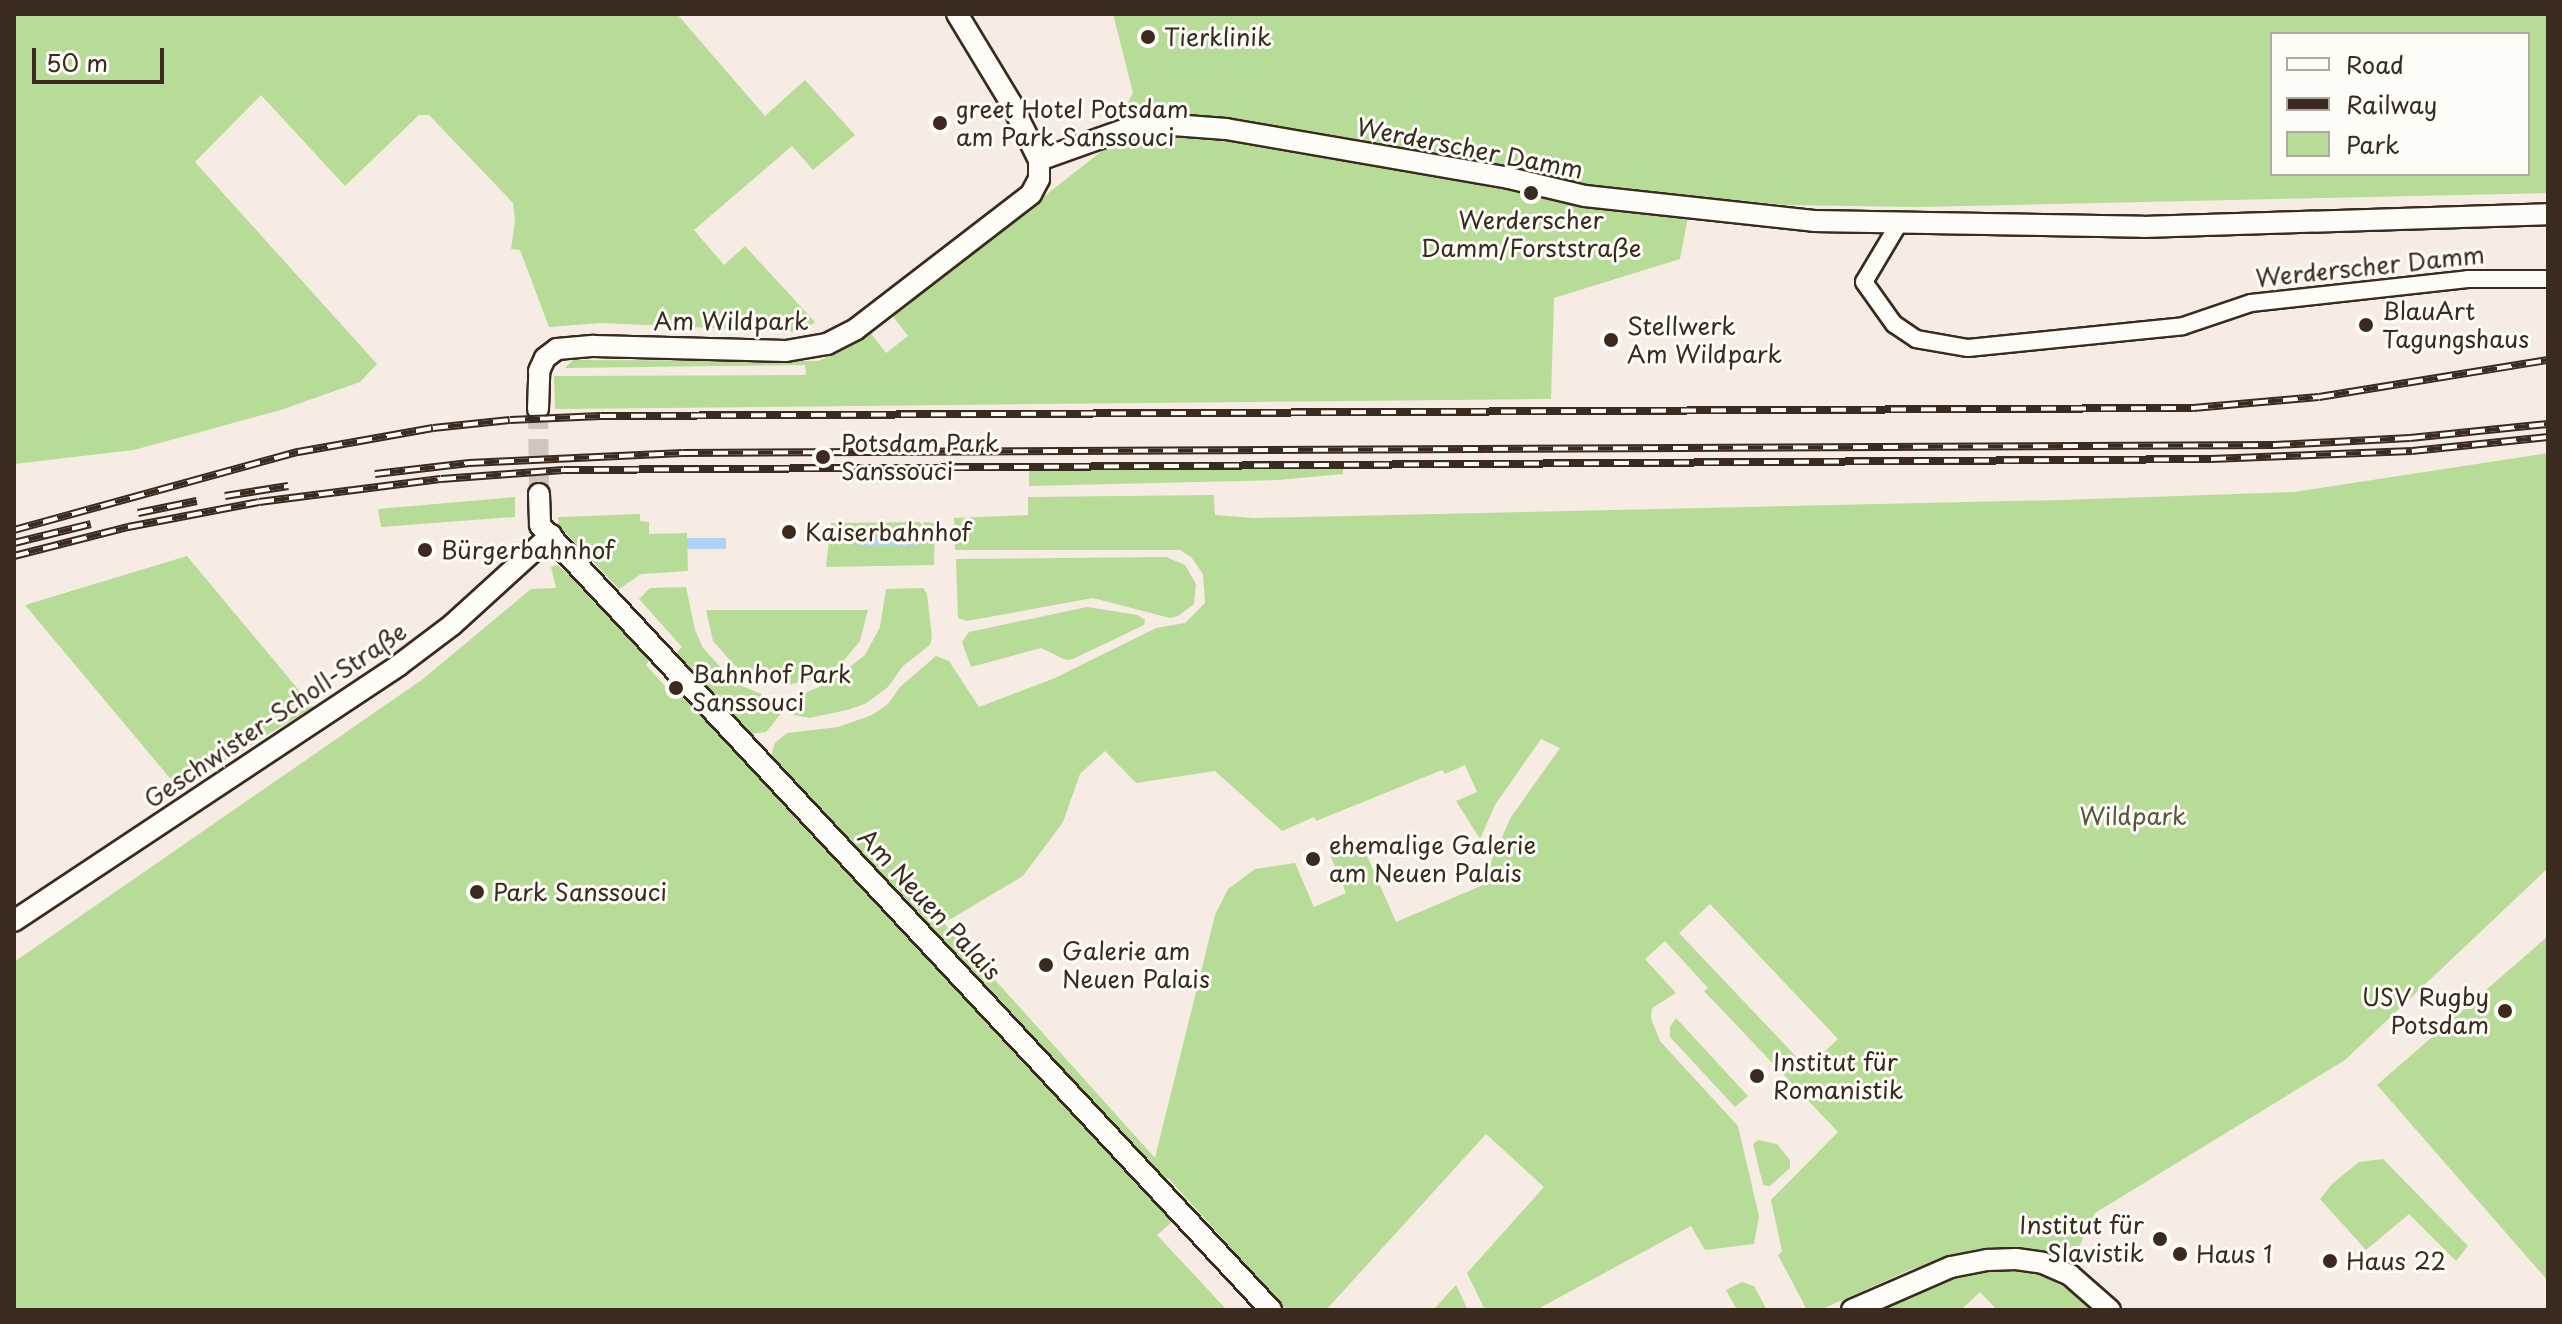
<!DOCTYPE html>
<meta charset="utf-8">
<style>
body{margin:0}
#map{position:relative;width:2562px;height:1324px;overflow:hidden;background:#f7ece3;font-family:"Playpen Sans",sans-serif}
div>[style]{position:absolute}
.green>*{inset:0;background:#b7dc97}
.water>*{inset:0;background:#aed3f7}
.tertiary-tunnel>*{height:20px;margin-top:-10px;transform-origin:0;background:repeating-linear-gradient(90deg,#d1c5bc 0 20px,transparent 0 30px)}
.roads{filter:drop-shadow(2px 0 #3b2a1e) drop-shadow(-2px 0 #3b2a1e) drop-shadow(0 2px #3b2a1e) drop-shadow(0 -2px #3b2a1e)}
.minor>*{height:16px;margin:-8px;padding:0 8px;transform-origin:8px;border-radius:8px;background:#fdfcf7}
.tertiary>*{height:20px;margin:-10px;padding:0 10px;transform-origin:10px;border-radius:10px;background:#fdfcf7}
.rail>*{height:8px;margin-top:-4px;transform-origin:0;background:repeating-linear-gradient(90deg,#fdfcf7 0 15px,#3b2a1e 0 30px);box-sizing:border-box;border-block:2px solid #3b2a1e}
.dots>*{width:22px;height:22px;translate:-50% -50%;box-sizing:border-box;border:4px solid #fdfcf7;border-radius:50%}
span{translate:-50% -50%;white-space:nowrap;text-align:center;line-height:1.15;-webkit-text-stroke:6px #fdfcf7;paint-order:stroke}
.poi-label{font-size:24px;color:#3b2a1e}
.left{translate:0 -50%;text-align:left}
.right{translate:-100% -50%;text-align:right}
.street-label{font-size:24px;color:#3b2a1e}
.park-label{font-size:24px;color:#5a563c}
.frame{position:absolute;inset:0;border:16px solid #3b2a1e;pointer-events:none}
.legend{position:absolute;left:2270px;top:32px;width:260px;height:144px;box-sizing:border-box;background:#fdfcf7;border:2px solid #afa8a0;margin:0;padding:10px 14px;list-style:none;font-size:24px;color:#3b2a1e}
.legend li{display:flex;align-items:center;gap:16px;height:40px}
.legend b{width:40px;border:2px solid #afa8a0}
.scale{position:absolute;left:32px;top:48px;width:132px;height:36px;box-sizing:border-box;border:4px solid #3b2a1e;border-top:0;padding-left:10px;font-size:24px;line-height:28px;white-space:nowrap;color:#3b2a1e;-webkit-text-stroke:6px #fdfcf7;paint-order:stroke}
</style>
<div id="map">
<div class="green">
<i style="clip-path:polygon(14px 14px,677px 14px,765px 116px,805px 80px,855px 135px,813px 170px,792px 146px,694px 230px,724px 265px,745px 246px,815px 322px,801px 332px,600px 323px,549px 327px,520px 250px,511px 249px,515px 221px,513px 203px,429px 115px,419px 115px,345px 186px,261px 95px,195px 162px,377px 364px,360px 382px,281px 410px,134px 450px,14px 464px)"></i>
<i style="clip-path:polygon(evenodd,1113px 14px,2548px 14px,2548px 193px,1917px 207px,1787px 205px,1692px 196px,1680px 259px,1554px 298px,1551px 399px,555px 409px,554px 376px,806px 375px,805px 365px,565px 368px,573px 360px,818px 361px,851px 346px,870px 332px,886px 353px,908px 336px,892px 315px,1102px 151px,1133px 93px,1113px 14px,2272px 34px,2528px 34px,2528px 174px,2272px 174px,2272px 34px)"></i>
<i style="clip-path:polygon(evenodd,2548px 453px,2548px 868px,2345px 1060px,2095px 1213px,2071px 1264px,2038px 1252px,1977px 1249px,1912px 1269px,1820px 1310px,1807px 1310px,1778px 1255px,1782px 1251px,1771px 1200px,1838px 1132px,1704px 991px,1708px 988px,1665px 941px,1645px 959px,1676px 993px,1652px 1008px,1651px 1018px,1660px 1041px,1738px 1126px,1759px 1216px,1754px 1244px,1705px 1250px,1691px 1226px,1536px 1310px,1485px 1310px,1467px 1273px,1544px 1187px,1486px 1134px,1326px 1310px,1287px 1310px,1168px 1178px,1163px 1181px,771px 756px,775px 743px,787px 733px,838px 727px,872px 715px,888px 704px,900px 687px,936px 656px,949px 661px,979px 707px,1055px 678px,1156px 628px,1185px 623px,1205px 603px,1203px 574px,1191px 557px,1180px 550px,955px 550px,954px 518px,1028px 515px,1028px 497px,1214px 495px,1215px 515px,1254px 518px,2061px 500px,2294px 492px,2548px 453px,1541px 739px,1560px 748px,1511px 817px,1485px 875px,1488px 883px,1396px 922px,1361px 842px,1330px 855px,1346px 893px,1314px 907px,1295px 863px,1255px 869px,1228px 889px,1215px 915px,1155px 1158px,944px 923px,1023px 876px,1063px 822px,1080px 774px,1105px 751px,1136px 783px,1215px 771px,1282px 831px,1314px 817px,1316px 821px,1442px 770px,1445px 774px,1465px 765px,1477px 792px,1456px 801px,1480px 839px,1495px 805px,1541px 739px,2548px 453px,1710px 904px,1838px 1039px,1807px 1068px,1679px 933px,1710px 904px)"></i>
<i style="clip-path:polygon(1029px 467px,1155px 469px,1343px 469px,1343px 474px,1278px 480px,1029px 486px)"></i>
<i style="clip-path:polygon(515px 497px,515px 517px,381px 527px,378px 509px)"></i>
<i style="clip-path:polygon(640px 514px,640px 521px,649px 522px,649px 534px,687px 533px,688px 571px,641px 574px,619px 589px,559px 526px,558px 517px)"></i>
<i style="clip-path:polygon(920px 522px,923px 526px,924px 522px,935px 523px,934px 565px,826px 567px,831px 523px)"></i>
<i style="clip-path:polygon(187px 556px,313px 707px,179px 789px,25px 605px)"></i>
<i style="clip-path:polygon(1166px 557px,1185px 565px,1196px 584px,1194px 604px,1178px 616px,1170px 618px,1093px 598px,967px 621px,958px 618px,956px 559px)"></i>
<i style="clip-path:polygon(557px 565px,577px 580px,650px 660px,646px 665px,672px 694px,678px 690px,1172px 1222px,1157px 1235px,1227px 1310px,14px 1310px,14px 962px,423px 679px,531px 589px,556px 588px,551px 567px)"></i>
<i style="clip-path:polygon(686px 587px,695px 630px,703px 648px,735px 683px,768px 697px,779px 707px,780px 715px,766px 732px,751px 734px,676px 653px,682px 647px,639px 599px,650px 588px)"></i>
<i style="clip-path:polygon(923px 588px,927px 594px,932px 638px,930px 645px,903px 666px,888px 687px,865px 704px,847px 710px,809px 718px,794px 715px,789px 703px,793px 698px,831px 682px,865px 655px,880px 627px,886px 589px)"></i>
<i style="clip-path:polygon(1087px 607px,1138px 615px,1145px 620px,1144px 625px,1073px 659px,1066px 660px,1041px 648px,971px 667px,962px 642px,969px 632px)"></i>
<i style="clip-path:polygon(706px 610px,868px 610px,860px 641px,842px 663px,817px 678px,788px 685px,757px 680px,733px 664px,713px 641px)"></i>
<i style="clip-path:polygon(2548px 936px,2548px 1281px,2377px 1085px)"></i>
<i style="clip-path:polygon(1676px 1018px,1748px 1096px,1735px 1107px,1670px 1037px,1670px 1027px)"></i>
<i style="clip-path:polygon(1758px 1140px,1777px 1144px,1790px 1160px,1790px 1168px,1770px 1186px,1763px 1185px,1753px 1144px)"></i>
<i style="clip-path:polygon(2383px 1159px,2468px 1246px,2456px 1261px,2409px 1214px,2366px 1250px,2320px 1199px,2332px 1184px,2359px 1162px)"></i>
<i style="clip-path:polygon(2001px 1269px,2041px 1275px,2077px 1294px,2097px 1310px,1997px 1310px,1980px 1292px,1961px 1310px,1871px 1310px,1956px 1276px)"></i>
<i style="clip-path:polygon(1742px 1282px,1754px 1286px,1767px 1310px,1737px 1310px,1726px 1290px)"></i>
<i style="clip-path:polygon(1456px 1285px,1468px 1310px,1433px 1310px)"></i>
</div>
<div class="water">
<i style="clip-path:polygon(857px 537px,918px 537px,918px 546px,857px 546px)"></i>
<i style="clip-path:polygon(687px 538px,726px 538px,726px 549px,687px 549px)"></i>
</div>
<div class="tertiary-tunnel">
<i style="left:538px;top:409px;width:85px;rotate:89.3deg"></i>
</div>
<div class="roads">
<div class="minor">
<i style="left:1898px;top:225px;width:66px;rotate:120.8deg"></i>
<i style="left:1864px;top:282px;width:52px;rotate:54.5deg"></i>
<i style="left:1894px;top:324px;width:27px;rotate:34deg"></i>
<i style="left:1916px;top:339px;width:53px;rotate:9.8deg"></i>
<i style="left:1968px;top:348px;width:216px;rotate:-5.8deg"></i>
<i style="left:2183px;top:326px;width:72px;rotate:-18.7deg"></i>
<i style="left:2251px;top:303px;width:218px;rotate:-6.3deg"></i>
<i style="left:2468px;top:279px;width:80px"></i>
</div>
<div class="tertiary">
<i style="left:1039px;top:160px;width:96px;rotate:-19.6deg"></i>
<i style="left:1129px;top:128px;width:44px;rotate:-3.9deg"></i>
<i style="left:1173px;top:125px;width:53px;rotate:4.3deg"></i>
<i style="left:1226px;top:129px;width:287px;rotate:9.8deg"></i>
<i style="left:1509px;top:178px;width:78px;rotate:13.3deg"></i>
<i style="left:1585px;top:196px;width:230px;rotate:6.2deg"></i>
<i style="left:1814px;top:221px;width:329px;rotate:1deg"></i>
<i style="left:2143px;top:227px;width:405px;rotate:-1.8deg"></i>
<i style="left:538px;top:409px;width:38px;rotate:-88deg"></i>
<i style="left:539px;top:371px;width:14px;rotate:-65deg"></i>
<i style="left:545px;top:358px;width:15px;rotate:-37deg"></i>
<i style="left:557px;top:349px;width:37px;rotate:-5deg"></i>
<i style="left:594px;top:346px;width:192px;rotate:1.5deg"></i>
<i style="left:786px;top:351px;width:42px;rotate:-9.7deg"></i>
<i style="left:827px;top:344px;width:33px;rotate:-27deg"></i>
<i style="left:856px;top:329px;width:221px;rotate:-37.6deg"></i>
<i style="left:1031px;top:194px;width:17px;rotate:-62deg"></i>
<i style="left:1039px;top:179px;width:19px;rotate:-90deg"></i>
<i style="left:1039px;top:160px;width:64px;rotate:-116.2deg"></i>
<i style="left:1011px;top:103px;width:104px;rotate:-121.2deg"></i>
<i style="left:539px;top:494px;width:31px;rotate:88deg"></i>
<i style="left:540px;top:525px;width:1073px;rotate:47.04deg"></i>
<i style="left:14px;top:921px;width:462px;rotate:-33.6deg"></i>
<i style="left:399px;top:665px;width:66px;rotate:-37deg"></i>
<i style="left:452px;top:625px;width:134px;rotate:-42.3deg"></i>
<i style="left:1852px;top:1310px;width:108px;rotate:-23.5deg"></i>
<i style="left:1951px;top:1267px;width:38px;rotate:-11deg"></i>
<i style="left:1988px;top:1260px;width:28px;rotate:-2deg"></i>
<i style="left:2016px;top:1259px;width:27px;rotate:8deg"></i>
<i style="left:2043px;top:1263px;width:30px;rotate:24deg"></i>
<i style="left:2070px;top:1275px;width:53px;rotate:41.2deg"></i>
</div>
</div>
<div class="rail">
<i style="left:375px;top:474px;width:95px;rotate:-6.7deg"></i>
<i style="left:469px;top:463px;width:214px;rotate:-2.7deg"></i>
<i style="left:683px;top:453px;width:1592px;rotate:-0.29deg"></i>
<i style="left:2275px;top:445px;width:135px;rotate:-3deg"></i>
<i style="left:2410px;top:438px;width:139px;rotate:-5.8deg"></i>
<i style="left:225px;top:496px;width:64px;rotate:-9deg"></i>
<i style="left:138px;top:513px;width:60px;rotate:-11.5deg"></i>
<i style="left:14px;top:530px;width:295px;rotate:-15.4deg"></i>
<i style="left:298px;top:452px;width:137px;rotate:-10.1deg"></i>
<i style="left:433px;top:428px;width:77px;rotate:-5.9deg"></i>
<i style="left:510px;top:420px;width:91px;rotate:-2.5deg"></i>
<i style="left:601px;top:416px;width:1592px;rotate:-0.29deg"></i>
<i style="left:2193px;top:408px;width:126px;rotate:-5deg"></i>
<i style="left:2319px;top:397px;width:232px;rotate:-9.2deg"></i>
<i style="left:14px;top:543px;width:79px;rotate:-13.9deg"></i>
<i style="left:14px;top:556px;width:118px;rotate:-14.3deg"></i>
<i style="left:128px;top:527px;width:133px;rotate:-10.8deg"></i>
<i style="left:259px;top:502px;width:183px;rotate:-7.2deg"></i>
<i style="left:441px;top:479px;width:123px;rotate:-4.2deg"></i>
<i style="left:564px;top:470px;width:1647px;rotate:-0.38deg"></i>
<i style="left:2211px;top:459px;width:201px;rotate:-2.3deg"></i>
<i style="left:2412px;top:451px;width:137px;rotate:-5.9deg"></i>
</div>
<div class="dots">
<i style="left:1148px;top:37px;background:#3b2a1e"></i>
<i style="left:940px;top:123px;background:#3b2a1e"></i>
<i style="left:1531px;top:193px;background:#3b2a1e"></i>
<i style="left:2366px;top:325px;background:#3b2a1e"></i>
<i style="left:1611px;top:340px;background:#3b2a1e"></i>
<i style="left:823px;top:457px;background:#3b2a1e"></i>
<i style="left:789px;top:532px;background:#3b2a1e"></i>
<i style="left:425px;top:550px;background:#3b2a1e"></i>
<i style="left:676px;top:688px;background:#3b2a1e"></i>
<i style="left:1313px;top:859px;background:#3b2a1e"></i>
<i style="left:477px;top:892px;background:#3b2a1e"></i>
<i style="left:1046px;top:965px;background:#3b2a1e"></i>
<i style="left:2505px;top:1011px;background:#3b2a1e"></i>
<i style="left:1757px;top:1076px;background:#3b2a1e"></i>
<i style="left:2160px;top:1239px;background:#3b2a1e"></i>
<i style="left:2180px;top:1254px;background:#3b2a1e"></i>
<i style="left:2330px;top:1261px;background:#3b2a1e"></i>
</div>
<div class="poi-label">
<span class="left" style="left:1164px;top:37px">Tierklinik</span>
<span class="left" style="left:956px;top:123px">greet Hotel Potsdam<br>am Park Sanssouci</span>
<span style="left:1531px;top:234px">Werderscher<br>Damm/Forststraße</span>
<span class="left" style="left:2382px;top:325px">BlauArt<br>Tagungshaus</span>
<span class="left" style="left:1627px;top:340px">Stellwerk<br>Am Wildpark</span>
<span class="left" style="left:841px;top:457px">Potsdam Park<br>Sanssouci</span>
<span class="left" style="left:805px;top:532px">Kaiserbahnhof</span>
<span class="left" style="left:441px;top:550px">Bürgerbahnhof</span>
<span class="left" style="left:692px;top:688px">Bahnhof Park<br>Sanssouci</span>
<span class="left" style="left:1329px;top:859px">ehemalige Galerie<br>am Neuen Palais</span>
<span class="left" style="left:493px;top:892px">Park Sanssouci</span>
<span class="left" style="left:1062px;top:965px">Galerie am<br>Neuen Palais</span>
<span class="right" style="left:2489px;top:1011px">USV Rugby<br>Potsdam</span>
<span class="left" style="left:1773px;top:1076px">Institut für<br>Romanistik</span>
<span class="right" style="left:2144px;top:1239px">Institut für<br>Slavistik</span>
<span class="left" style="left:2196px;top:1254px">Haus 1</span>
<span class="left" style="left:2346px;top:1261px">Haus 22</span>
</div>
<div class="street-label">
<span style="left:1470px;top:148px;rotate:11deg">Werderscher Damm</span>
<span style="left:2370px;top:266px;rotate:-6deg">Werderscher Damm</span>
<span style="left:731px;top:321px">Am Wildpark</span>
<span style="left:275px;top:715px;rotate:-34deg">Geschwister-Scholl-Straße</span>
<span style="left:930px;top:904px;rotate:47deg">Am Neuen Palais</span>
</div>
<div class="park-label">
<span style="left:2133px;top:816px">Wildpark</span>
</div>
<div class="frame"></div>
<ul class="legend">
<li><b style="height:10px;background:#fdfcf7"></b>Road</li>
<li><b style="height:10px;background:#3b2a1e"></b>Railway</li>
<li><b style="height:22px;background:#b7dc97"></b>Park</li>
</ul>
<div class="scale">50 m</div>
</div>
